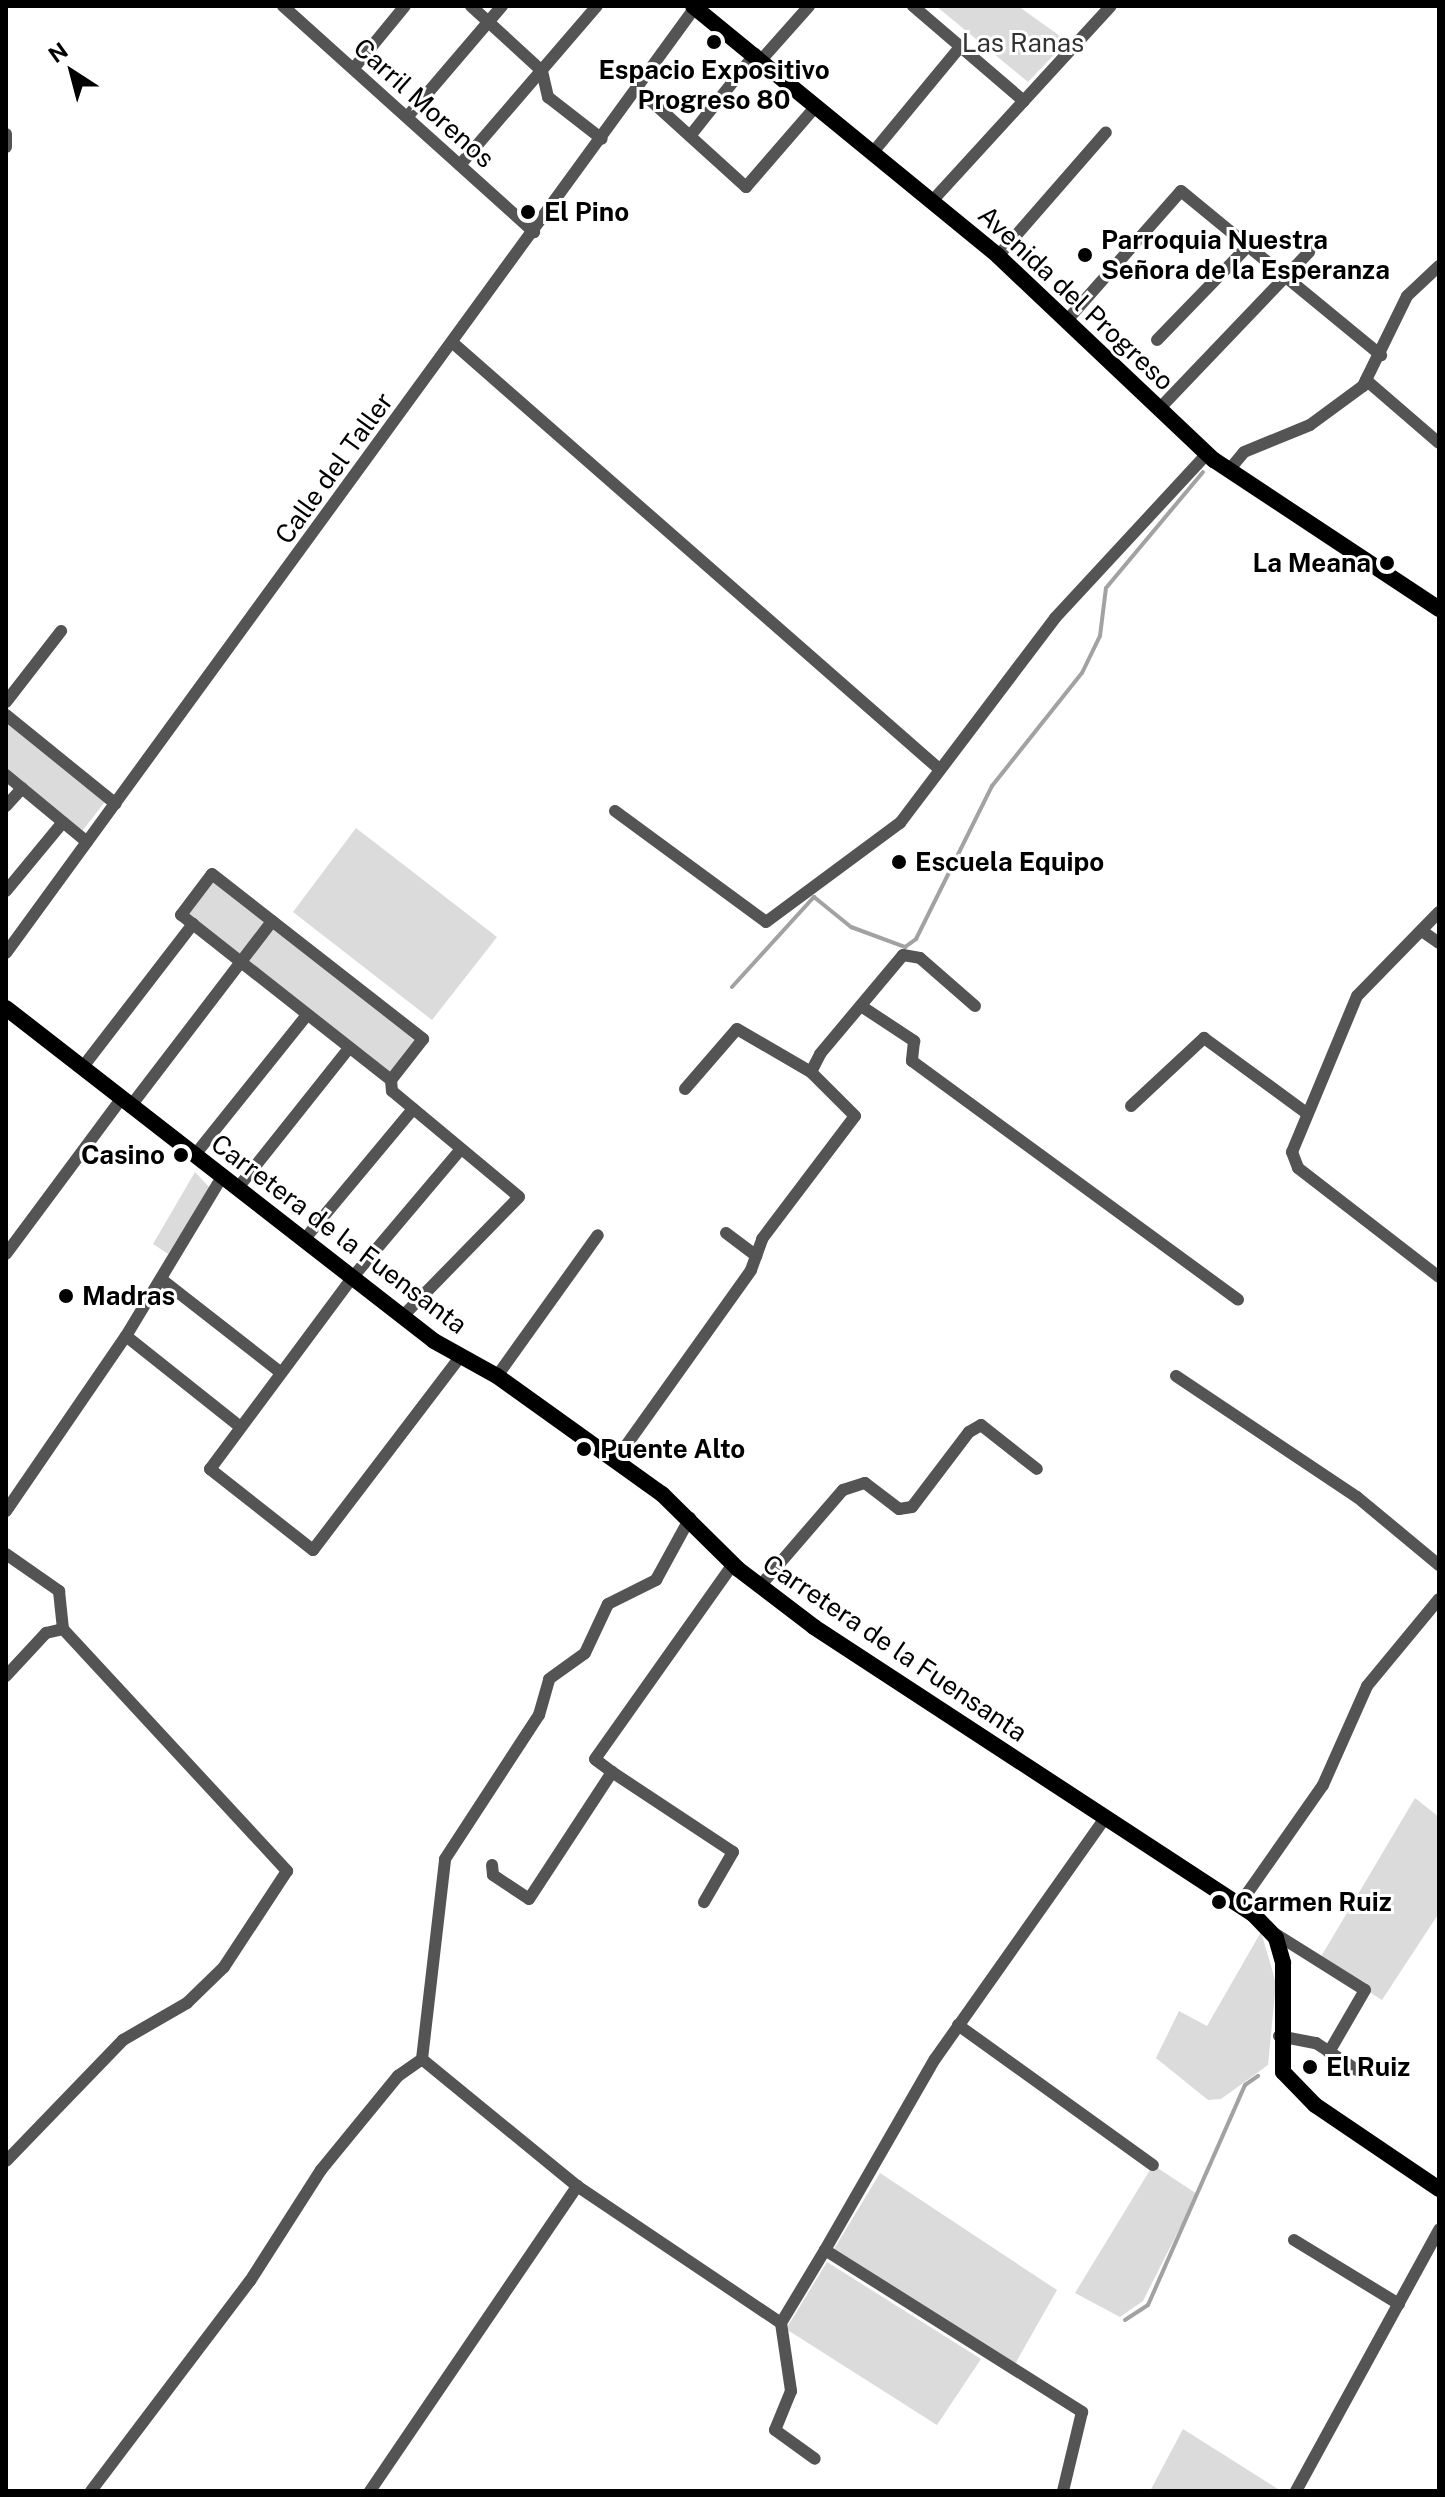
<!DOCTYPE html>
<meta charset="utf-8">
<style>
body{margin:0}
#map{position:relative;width:1445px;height:2497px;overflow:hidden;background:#fff;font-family:"Public Sans",sans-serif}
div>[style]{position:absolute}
.green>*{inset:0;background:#dbdbdb}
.stream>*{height:4px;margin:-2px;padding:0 2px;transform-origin:2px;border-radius:2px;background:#a2a2a2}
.minor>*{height:12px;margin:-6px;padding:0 6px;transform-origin:6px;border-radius:6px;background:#545454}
.major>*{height:16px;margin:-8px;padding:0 8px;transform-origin:8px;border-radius:8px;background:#000}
.dots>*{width:22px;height:22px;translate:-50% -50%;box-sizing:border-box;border:4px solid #fff;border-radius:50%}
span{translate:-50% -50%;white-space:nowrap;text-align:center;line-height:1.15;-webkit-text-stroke:6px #fff;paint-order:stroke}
.park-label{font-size:26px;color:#323232}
.poi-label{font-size:26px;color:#000;font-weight:700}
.left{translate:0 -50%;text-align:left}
.right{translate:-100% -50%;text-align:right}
.street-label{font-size:26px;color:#000}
.frame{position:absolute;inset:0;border:8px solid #000;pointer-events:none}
.north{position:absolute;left:32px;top:32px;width:80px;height:80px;-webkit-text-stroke:6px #fff;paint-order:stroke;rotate:324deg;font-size:22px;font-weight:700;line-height:32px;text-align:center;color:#000}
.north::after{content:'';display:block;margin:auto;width:28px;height:36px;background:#000;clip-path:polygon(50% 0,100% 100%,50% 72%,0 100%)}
</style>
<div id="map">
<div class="green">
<i style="clip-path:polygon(936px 6px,1018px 6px,1067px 41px,1028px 82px)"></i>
<i style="clip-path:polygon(6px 715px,108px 798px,79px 835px,6px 775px)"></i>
<i style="clip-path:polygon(356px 828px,497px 937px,432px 1020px,293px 912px)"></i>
<i style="clip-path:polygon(212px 874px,423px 1039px,391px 1080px,181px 915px)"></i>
<i style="clip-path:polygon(195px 1172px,210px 1188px,168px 1254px,153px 1244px)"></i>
<i style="clip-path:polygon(1415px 1798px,1439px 1817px,1439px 1913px,1382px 2000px,1319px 1960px)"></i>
<i style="clip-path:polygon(1261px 1932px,1276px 1983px,1268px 2065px,1221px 2099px,1208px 2100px,1156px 2058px,1179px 2011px,1207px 2026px)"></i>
<i style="clip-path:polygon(1153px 2165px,1197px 2194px,1143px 2301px,1120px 2317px,1075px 2293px)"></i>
<i style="clip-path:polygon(880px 2173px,1057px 2290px,1015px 2364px,834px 2249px)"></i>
<i style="clip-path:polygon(827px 2262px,981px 2359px,937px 2425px,786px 2329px)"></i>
<i style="clip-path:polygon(1183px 2429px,1281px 2491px,1150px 2491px)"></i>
</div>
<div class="stream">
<i style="left:732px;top:987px;width:122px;rotate:-47.7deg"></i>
<i style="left:814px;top:897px;width:48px;rotate:39deg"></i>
<i style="left:851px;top:927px;width:58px;rotate:20.3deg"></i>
<i style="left:905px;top:947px;width:14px;rotate:-36deg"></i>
<i style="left:916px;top:939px;width:171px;rotate:-63.6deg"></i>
<i style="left:992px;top:786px;width:144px;rotate:-51.5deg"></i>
<i style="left:1082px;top:673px;width:41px;rotate:-64.1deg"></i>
<i style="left:1100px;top:636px;width:48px;rotate:-82.9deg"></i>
<i style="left:1106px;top:588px;width:151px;rotate:-50.1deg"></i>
<i style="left:1125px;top:2320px;width:27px;rotate:-33deg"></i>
<i style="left:1148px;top:2305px;width:240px;rotate:-66.2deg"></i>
<i style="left:1245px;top:2085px;width:16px;rotate:-35deg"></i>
</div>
<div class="minor">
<i style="left:283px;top:6px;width:338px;rotate:42deg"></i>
<i style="left:471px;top:6px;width:96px;rotate:42.5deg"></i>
<i style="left:542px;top:71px;width:27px;rotate:77deg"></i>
<i style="left:548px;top:97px;width:68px;rotate:37.9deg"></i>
<i style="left:913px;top:6px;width:146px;rotate:40.6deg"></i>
<i style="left:762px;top:59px;width:71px;rotate:-48.4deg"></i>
<i style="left:354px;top:68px;width:80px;rotate:-50.6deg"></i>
<i style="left:638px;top:89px;width:146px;rotate:42.2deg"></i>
<i style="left:746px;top:187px;width:108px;rotate:-49.1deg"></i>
<i style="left:408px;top:116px;width:145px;rotate:-49.5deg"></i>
<i style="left:6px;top:134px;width:13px;rotate:90deg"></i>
<i style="left:690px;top:136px;width:105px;rotate:-51.6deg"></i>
<i style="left:874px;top:151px;width:135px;rotate:-50.4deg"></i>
<i style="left:460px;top:165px;width:210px;rotate:-49.3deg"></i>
<i style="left:933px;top:200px;width:263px;rotate:-47.5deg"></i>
<i style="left:998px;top:256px;width:164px;rotate:-48.9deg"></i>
<i style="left:1069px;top:318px;width:169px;rotate:-48.6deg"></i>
<i style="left:1181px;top:191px;width:259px;rotate:39.4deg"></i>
<i style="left:1157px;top:340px;width:135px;rotate:-45.9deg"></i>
<i style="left:453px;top:343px;width:645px;rotate:41.23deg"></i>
<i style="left:1366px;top:380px;width:96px;rotate:40.8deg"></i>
<i style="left:1160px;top:408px;width:216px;rotate:-46.3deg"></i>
<i style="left:1229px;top:470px;width:23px;rotate:-50deg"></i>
<i style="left:1244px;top:452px;width:71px;rotate:-22.2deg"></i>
<i style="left:1310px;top:425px;width:66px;rotate:-36.3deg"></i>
<i style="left:1363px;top:386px;width:100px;rotate:-63.9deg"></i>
<i style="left:1407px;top:296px;width:44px;rotate:-43.2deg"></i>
<i style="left:6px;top:702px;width:90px;rotate:-52.2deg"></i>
<i style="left:6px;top:715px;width:141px;rotate:39deg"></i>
<i style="left:6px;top:775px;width:105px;rotate:39.6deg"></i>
<i style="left:6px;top:806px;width:24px;rotate:-48deg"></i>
<i style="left:615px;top:811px;width:187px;rotate:36.3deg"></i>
<i style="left:766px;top:922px;width:167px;rotate:-36.5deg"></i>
<i style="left:900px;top:823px;width:257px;rotate:-52.9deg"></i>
<i style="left:1055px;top:618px;width:224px;rotate:-47.2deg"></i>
<i style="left:212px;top:874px;width:268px;rotate:38deg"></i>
<i style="left:423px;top:1039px;width:52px;rotate:128deg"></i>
<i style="left:391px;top:1080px;width:267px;rotate:-141.8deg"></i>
<i style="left:181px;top:915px;width:51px;rotate:-52.9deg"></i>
<i style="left:6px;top:891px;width:89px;rotate:-50.4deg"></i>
<i style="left:1439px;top:912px;width:117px;rotate:134.3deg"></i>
<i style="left:1357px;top:996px;width:169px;rotate:112.6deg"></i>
<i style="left:1292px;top:1152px;width:17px;rotate:69deg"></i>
<i style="left:1298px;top:1168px;width:178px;rotate:37.7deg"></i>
<i style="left:1422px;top:931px;width:21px;rotate:35deg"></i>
<i style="left:6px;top:953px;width:1172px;rotate:-53.92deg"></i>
<i style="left:861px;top:1006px;width:64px;rotate:33.4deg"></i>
<i style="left:914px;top:1041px;width:20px;rotate:96deg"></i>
<i style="left:912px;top:1061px;width:404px;rotate:36.2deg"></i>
<i style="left:82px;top:1068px;width:182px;rotate:-52.4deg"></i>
<i style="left:391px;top:1080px;width:11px;rotate:85deg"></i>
<i style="left:392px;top:1091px;width:165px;rotate:39.8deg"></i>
<i style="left:519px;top:1197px;width:168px;rotate:134.3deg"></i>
<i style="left:685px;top:1089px;width:79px;rotate:-49.1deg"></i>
<i style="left:737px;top:1029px;width:86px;rotate:30.2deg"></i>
<i style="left:1131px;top:1106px;width:100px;rotate:-43deg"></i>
<i style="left:1204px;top:1038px;width:125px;rotate:36.2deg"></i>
<i style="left:130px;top:1107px;width:234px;rotate:-52.6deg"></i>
<i style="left:461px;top:1149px;width:169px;rotate:130.2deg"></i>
<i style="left:352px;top:1278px;width:238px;rotate:126.6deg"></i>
<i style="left:210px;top:1469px;width:131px;rotate:38.2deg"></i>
<i style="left:313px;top:1550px;width:244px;rotate:-52.7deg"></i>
<i style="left:194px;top:1156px;width:181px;rotate:-51.3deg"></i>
<i style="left:237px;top:1189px;width:180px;rotate:-51.5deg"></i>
<i style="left:726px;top:1233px;width:38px;rotate:37deg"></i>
<i style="left:303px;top:1241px;width:172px;rotate:-50.2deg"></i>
<i style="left:6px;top:1254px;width:193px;rotate:-53.4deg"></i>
<i style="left:161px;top:1279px;width:151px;rotate:38deg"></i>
<i style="left:126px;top:1336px;width:143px;rotate:38.5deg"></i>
<i style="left:497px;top:1376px;width:173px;rotate:-54.4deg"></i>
<i style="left:1176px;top:1376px;width:218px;rotate:33.8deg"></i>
<i style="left:1357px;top:1497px;width:107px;rotate:39.7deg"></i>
<i style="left:615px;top:1461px;width:234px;rotate:-54.5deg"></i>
<i style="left:751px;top:1270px;width:33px;rotate:-70deg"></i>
<i style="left:762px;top:1239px;width:154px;rotate:-52.9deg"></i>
<i style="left:855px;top:1116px;width:62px;rotate:-135deg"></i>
<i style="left:811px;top:1072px;width:20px;rotate:-63deg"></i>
<i style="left:820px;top:1054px;width:129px;rotate:-50deg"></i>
<i style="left:903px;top:955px;width:17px;rotate:10deg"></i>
<i style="left:920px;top:958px;width:73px;rotate:41.1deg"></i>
<i style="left:6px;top:1511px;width:212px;rotate:-55.6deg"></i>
<i style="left:126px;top:1336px;width:186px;rotate:-58.9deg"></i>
<i style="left:6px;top:1554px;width:65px;rotate:34.9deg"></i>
<i style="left:59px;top:1591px;width:38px;rotate:84deg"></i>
<i style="left:760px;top:1586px;width:127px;rotate:-49.2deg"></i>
<i style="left:843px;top:1490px;width:23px;rotate:-18deg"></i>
<i style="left:865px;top:1483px;width:43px;rotate:37.4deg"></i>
<i style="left:899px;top:1509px;width:13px;rotate:-9deg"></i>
<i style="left:912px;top:1507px;width:94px;rotate:-52.8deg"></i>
<i style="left:969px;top:1432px;width:14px;rotate:-30deg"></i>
<i style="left:981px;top:1425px;width:71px;rotate:38.2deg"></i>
<i style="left:6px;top:1676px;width:59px;rotate:-47.1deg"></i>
<i style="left:46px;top:1633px;width:17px;rotate:-13deg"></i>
<i style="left:63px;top:1629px;width:330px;rotate:47.2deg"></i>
<i style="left:287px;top:1871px;width:115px;rotate:123.3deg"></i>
<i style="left:224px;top:1967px;width:52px;rotate:135.8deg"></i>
<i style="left:187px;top:2003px;width:74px;rotate:150deg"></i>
<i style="left:123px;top:2040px;width:168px;rotate:134deg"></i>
<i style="left:612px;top:1772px;width:145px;rotate:33.5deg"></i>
<i style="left:733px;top:1852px;width:58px;rotate:120.1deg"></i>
<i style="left:492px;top:1865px;width:10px;rotate:84deg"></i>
<i style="left:493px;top:1875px;width:43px;rotate:33.7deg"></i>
<i style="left:529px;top:1899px;width:152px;rotate:-56.8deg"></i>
<i style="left:612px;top:1772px;width:21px;rotate:-143deg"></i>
<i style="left:595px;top:1759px;width:239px;rotate:-54.7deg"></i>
<i style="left:1239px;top:1905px;width:146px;rotate:-55deg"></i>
<i style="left:1323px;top:1785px;width:108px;rotate:-66deg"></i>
<i style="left:1367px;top:1686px;width:113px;rotate:-50.4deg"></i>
<i style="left:1274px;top:1933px;width:107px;rotate:32.1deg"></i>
<i style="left:1365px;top:1990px;width:72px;rotate:120.1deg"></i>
<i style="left:958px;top:2025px;width:240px;rotate:35.7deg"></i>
<i style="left:1279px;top:2036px;width:38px;rotate:11deg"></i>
<i style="left:1316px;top:2043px;width:49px;rotate:33.4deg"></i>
<i style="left:577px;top:2186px;width:200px;rotate:-140.7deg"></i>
<i style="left:422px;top:2059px;width:201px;rotate:-83.4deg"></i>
<i style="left:445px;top:1859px;width:172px;rotate:-56.9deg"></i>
<i style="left:539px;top:1715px;width:37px;rotate:-74deg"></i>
<i style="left:549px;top:1679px;width:44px;rotate:-35.8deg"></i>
<i style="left:585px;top:1653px;width:54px;rotate:-64.9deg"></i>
<i style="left:608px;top:1604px;width:54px;rotate:-26.6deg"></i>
<i style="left:656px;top:1580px;width:71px;rotate:-61.3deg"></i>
<i style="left:1294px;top:2240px;width:123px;rotate:31.4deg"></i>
<i style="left:825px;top:2250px;width:220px;rotate:-60.1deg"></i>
<i style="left:935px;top:2059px;width:295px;rotate:-54.8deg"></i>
<i style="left:781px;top:2323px;width:69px;rotate:81.6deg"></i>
<i style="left:791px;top:2391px;width:42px;rotate:112.3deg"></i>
<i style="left:775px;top:2430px;width:49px;rotate:35.9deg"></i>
<i style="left:91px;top:2491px;width:263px;rotate:-52.9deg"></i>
<i style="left:250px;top:2281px;width:132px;rotate:-57.4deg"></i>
<i style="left:321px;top:2170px;width:122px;rotate:-50.7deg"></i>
<i style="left:398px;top:2076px;width:29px;rotate:-35deg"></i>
<i style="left:370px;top:2491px;width:369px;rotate:-55.8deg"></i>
<i style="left:577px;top:2186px;width:246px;rotate:33.9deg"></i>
<i style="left:781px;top:2323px;width:85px;rotate:-58.9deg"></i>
<i style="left:825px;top:2250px;width:304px;rotate:32.2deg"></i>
<i style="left:1082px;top:2412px;width:81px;rotate:103.5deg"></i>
<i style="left:1296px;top:2491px;width:298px;rotate:-61.3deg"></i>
</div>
<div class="major">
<i style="left:693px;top:6px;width:394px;rotate:39.3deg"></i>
<i style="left:998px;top:256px;width:297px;rotate:43.4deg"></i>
<i style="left:1214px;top:460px;width:270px;rotate:33.5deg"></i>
<i style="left:6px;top:1008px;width:542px;rotate:37.88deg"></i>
<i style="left:434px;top:1341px;width:72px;rotate:29.1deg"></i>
<i style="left:497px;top:1376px;width:203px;rotate:35.6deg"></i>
<i style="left:662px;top:1494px;width:107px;rotate:44.6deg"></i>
<i style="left:738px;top:1569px;width:96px;rotate:37.3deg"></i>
<i style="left:814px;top:1627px;width:524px;rotate:33.17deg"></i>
<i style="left:1253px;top:1914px;width:33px;rotate:46deg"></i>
<i style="left:1276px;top:1938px;width:26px;rotate:74deg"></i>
<i style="left:1283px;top:1963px;width:109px;rotate:90deg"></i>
<i style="left:1283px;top:2072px;width:46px;rotate:45.9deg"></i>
<i style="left:1315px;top:2105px;width:150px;rotate:34.1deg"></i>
</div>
<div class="dots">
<i style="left:714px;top:42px;background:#000"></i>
<i style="left:528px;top:212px;background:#000"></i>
<i style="left:1085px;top:255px;background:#000"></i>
<i style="left:1387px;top:563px;background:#000"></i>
<i style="left:899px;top:862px;background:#000"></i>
<i style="left:181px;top:1155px;background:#000"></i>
<i style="left:66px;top:1296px;background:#000"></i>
<i style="left:584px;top:1449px;background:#000"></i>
<i style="left:1219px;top:1902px;background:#000"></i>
<i style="left:1310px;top:2067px;background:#000"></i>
</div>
<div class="park-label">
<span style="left:1023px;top:43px">Las Ranas</span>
</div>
<div class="poi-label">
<span style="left:714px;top:85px">Espacio Expositivo<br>Progreso 80</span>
<span class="left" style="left:544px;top:212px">El Pino</span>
<span class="left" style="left:1101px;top:255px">Parroquia Nuestra<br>Señora de la Esperanza</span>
<span class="right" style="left:1371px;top:563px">La Meana</span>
<span class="left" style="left:915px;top:862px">Escuela Equipo</span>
<span class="right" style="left:165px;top:1155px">Casino</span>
<span class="left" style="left:82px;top:1296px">Madras</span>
<span class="left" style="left:600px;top:1449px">Puente Alto</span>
<span class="left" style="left:1235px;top:1902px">Carmen Ruiz</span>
<span class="left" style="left:1326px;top:2067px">El Ruiz</span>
</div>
<div class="street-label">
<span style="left:424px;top:103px;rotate:42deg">Carril Morenos</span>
<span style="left:1076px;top:298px;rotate:43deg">Avenida del Progreso</span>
<span style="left:334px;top:468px;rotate:-54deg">Calle del Taller</span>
<span style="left:339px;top:1234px;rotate:37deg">Carretera de la Fuensanta</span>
<span style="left:895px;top:1648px;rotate:34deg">Carretera de la Fuensanta</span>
</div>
<div class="frame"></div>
<div class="north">N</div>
</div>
